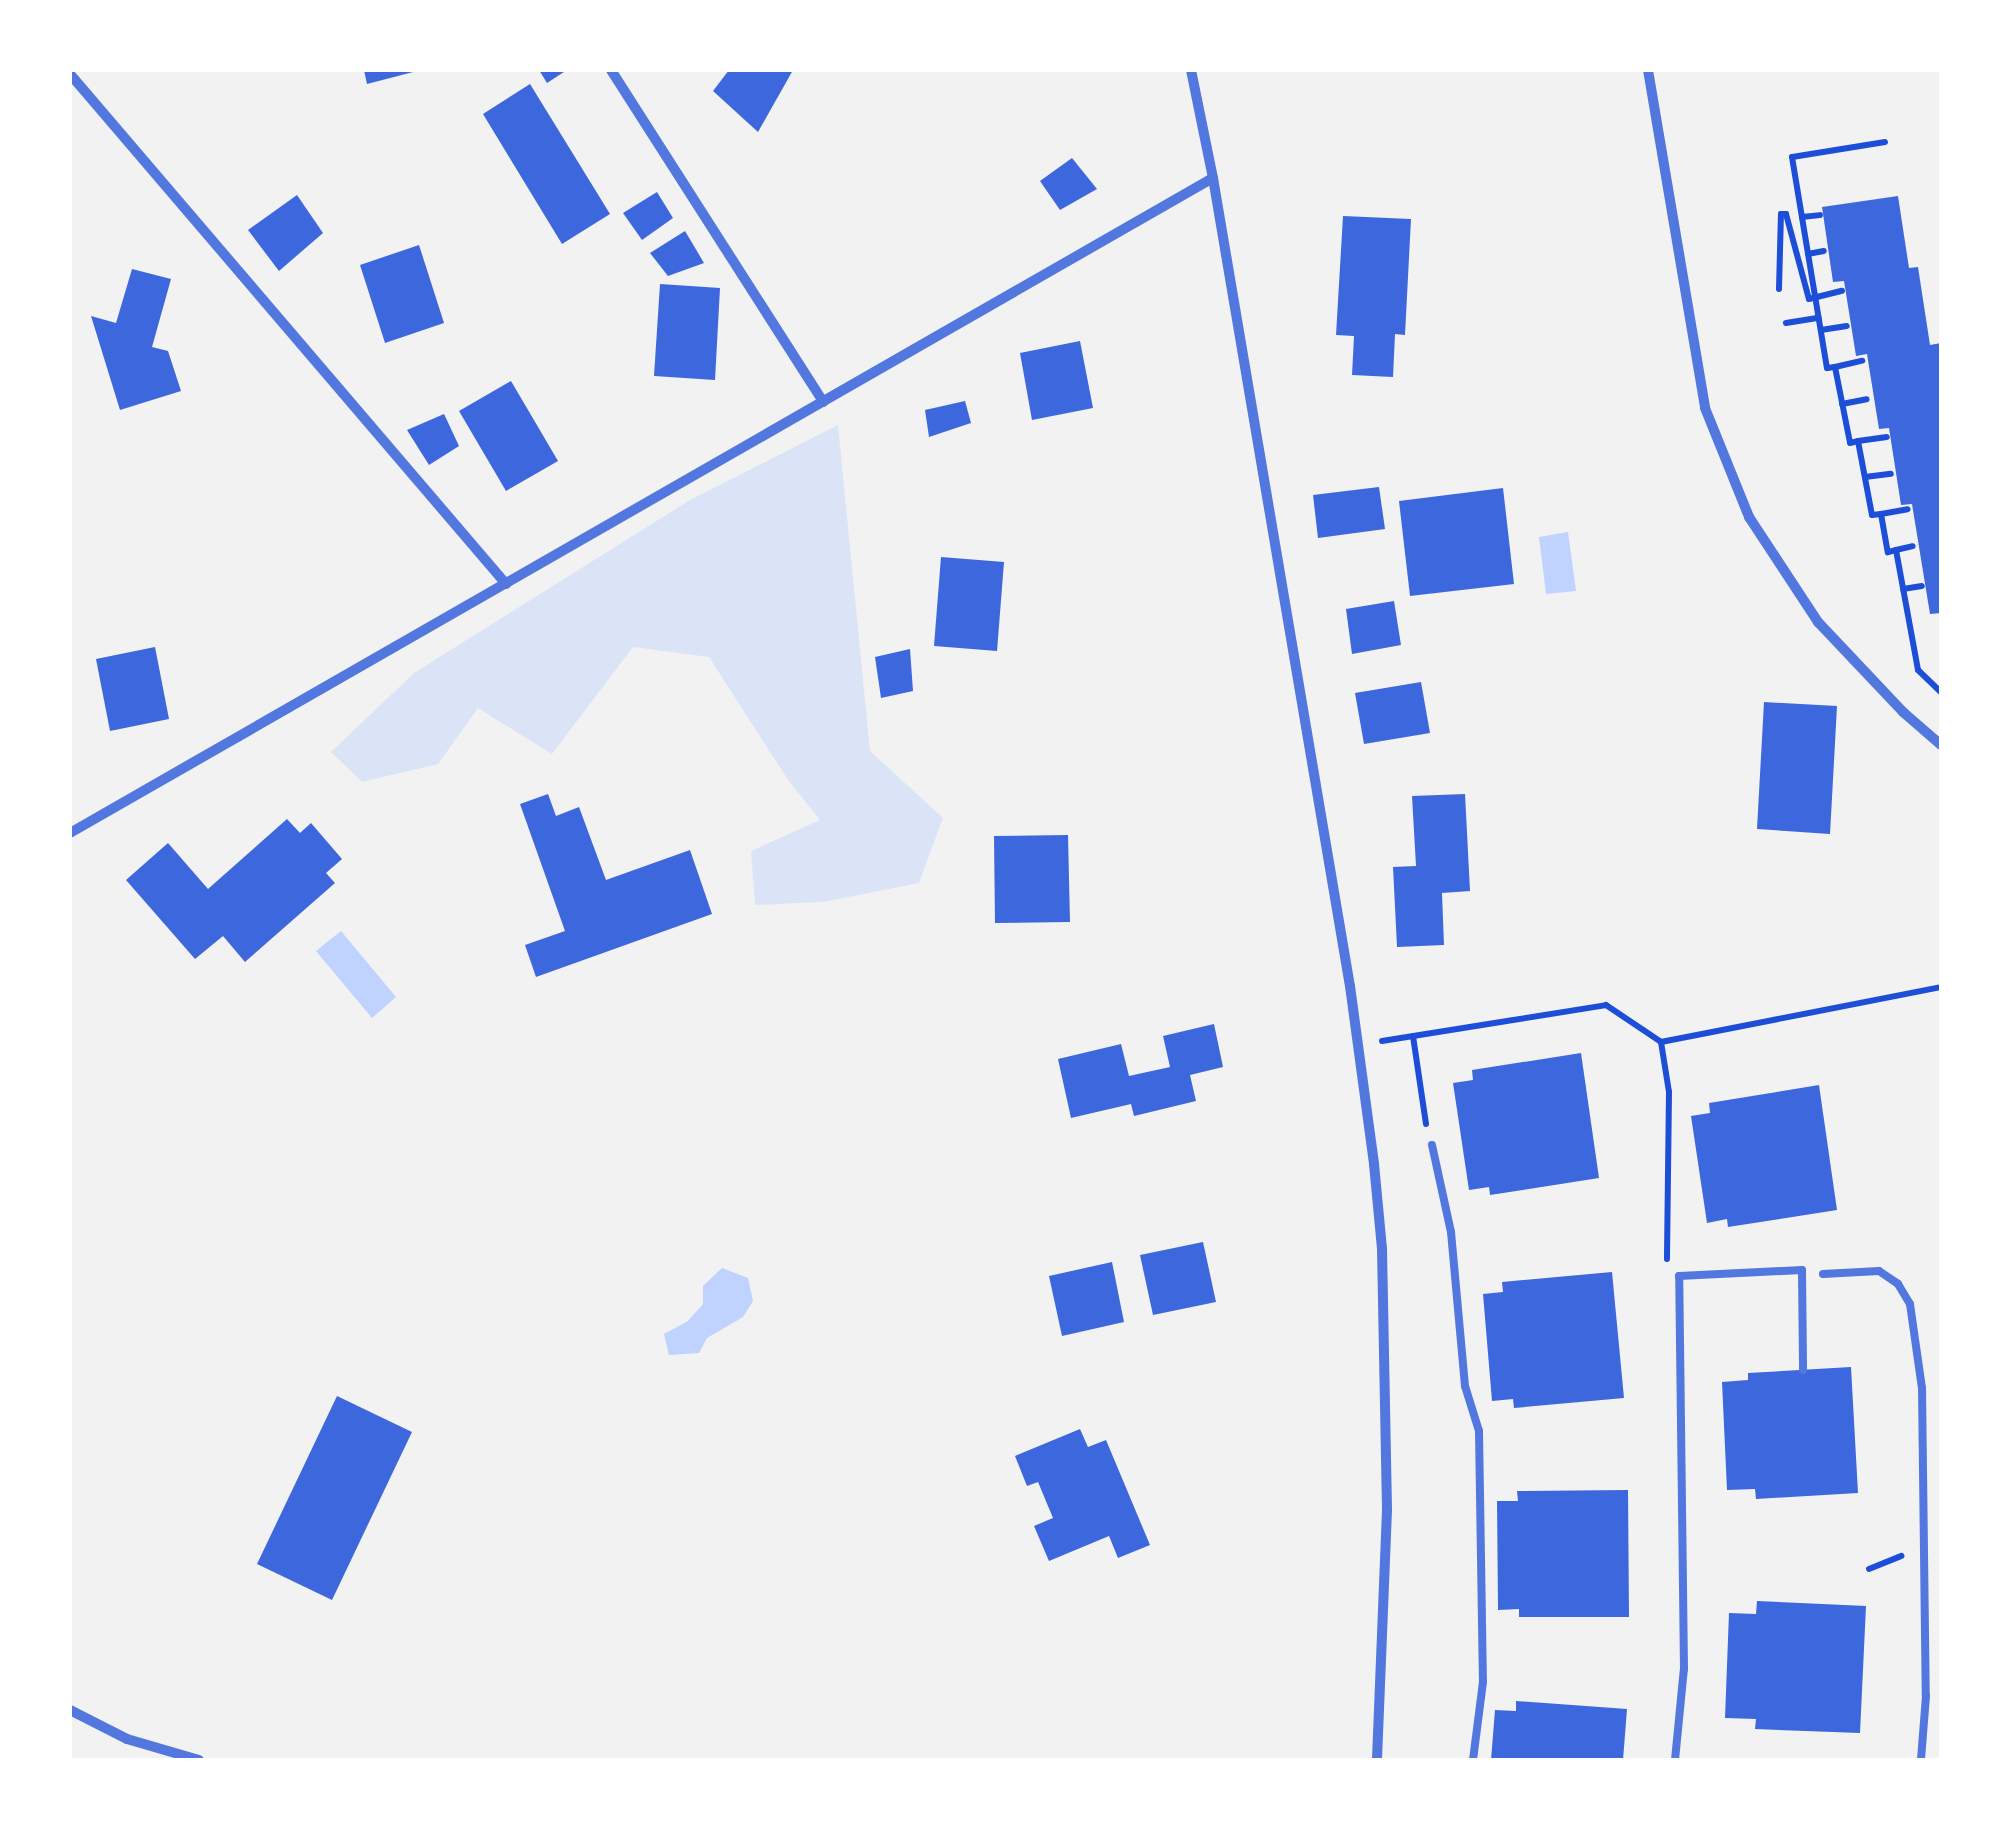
<!DOCTYPE html>
<style>
body{margin:0}
#map{position:relative;width:2011px;height:1830px;overflow:hidden;background:#f2f2f2;font-family:Inter,sans-serif}
div>[style]{position:absolute}
.green>*{inset:0;background:#dbe4f7}
.water>*{inset:0;background:#bfd3fe}
.building>*{inset:0;background:#3d67dc}
.path>*{height:6px;margin:-3px;padding:0 3px;transform-origin:3px;border-radius:3px;background:#1d4ed8}
.service>*{height:8px;margin:-4px;padding:0 4px;transform-origin:4px;border-radius:4px;background:#5277de}
.minor>*{height:10px;margin:-5px;padding:0 5px;transform-origin:5px;border-radius:5px;background:#5277de}
span{translate:-50% -50%;white-space:nowrap;text-align:center;line-height:1.15;-webkit-text-stroke:8px #fff;paint-order:stroke}
.frame{position:absolute;inset:0;border:72px solid #fff;pointer-events:none}
</style>
<div id="map">
<div class="green">
<i style="clip-path:polygon(838px 425px,870px 751px,943px 818px,919px 883px,823px 902px,755px 905px,751px 851px,820px 820px,788px 780px,709px 657px,633px 647px,552px 754px,478px 708px,438px 764px,362px 782px,331px 752px,414px 673px,690px 500px)"></i>
</div>
<div class="water">
<i style="clip-path:polygon(1568px 532px,1576px 591px,1546px 594px,1539px 537px)"></i>
<i style="clip-path:polygon(341px 931px,396px 997px,372px 1018px,316px 951px)"></i>
<i style="clip-path:polygon(722px 1268px,748px 1278px,753px 1301px,743px 1317px,707px 1338px,699px 1353px,669px 1355px,664px 1334px,688px 1321px,703px 1304px,703px 1286px)"></i>
</div>
<div class="building">
<i style="clip-path:polygon(364px 70px,417px 70px,417px 71px,367px 84px)"></i>
<i style="clip-path:polygon(539px 70px,567px 70px,547px 83px)"></i>
<i style="clip-path:polygon(729px 70px,793px 70px,758px 132px,713px 91px)"></i>
<i style="clip-path:polygon(530px 84px,610px 214px,562px 244px,483px 114px)"></i>
<i style="clip-path:polygon(1072px 158px,1097px 189px,1060px 210px,1040px 181px)"></i>
<i style="clip-path:polygon(657px 192px,673px 218px,642px 240px,623px 213px)"></i>
<i style="clip-path:polygon(297px 195px,323px 233px,279px 271px,248px 230px)"></i>
<i style="clip-path:polygon(1898px 196px,1909px 268px,1918px 267px,1930px 345px,1941px 343px,1941px 613px,1930px 614px,1912px 504px,1901px 505px,1889px 428px,1879px 429px,1867px 354px,1856px 356px,1844px 281px,1833px 282px,1822px 207px)"></i>
<i style="clip-path:polygon(1343px 216px,1411px 219px,1405px 335px,1395px 334px,1393px 377px,1352px 375px,1354px 336px,1336px 335px)"></i>
<i style="clip-path:polygon(685px 231px,704px 263px,668px 276px,650px 253px)"></i>
<i style="clip-path:polygon(419px 245px,444px 323px,385px 343px,360px 265px)"></i>
<i style="clip-path:polygon(132px 269px,171px 279px,152px 347px,168px 351px,181px 391px,120px 410px,91px 316px,116px 323px)"></i>
<i style="clip-path:polygon(660px 284px,720px 288px,715px 380px,654px 376px)"></i>
<i style="clip-path:polygon(1080px 341px,1093px 408px,1032px 420px,1020px 353px)"></i>
<i style="clip-path:polygon(511px 381px,558px 461px,506px 491px,459px 411px)"></i>
<i style="clip-path:polygon(965px 401px,971px 423px,929px 437px,925px 410px)"></i>
<i style="clip-path:polygon(444px 414px,459px 446px,429px 465px,407px 430px)"></i>
<i style="clip-path:polygon(1379px 487px,1385px 529px,1318px 538px,1313px 495px)"></i>
<i style="clip-path:polygon(1503px 488px,1514px 584px,1410px 596px,1399px 501px)"></i>
<i style="clip-path:polygon(941px 557px,1004px 562px,997px 651px,934px 646px)"></i>
<i style="clip-path:polygon(1394px 601px,1401px 645px,1352px 654px,1346px 609px)"></i>
<i style="clip-path:polygon(155px 647px,169px 719px,110px 731px,96px 659px)"></i>
<i style="clip-path:polygon(910px 649px,913px 691px,881px 698px,875px 657px)"></i>
<i style="clip-path:polygon(1421px 682px,1430px 733px,1364px 744px,1355px 693px)"></i>
<i style="clip-path:polygon(1764px 702px,1837px 706px,1830px 834px,1757px 829px)"></i>
<i style="clip-path:polygon(548px 794px,556px 816px,579px 807px,606px 880px,690px 850px,712px 914px,536px 977px,525px 945px,565px 931px,520px 804px)"></i>
<i style="clip-path:polygon(1465px 794px,1470px 891px,1442px 893px,1444px 945px,1397px 947px,1393px 867px,1416px 866px,1412px 796px)"></i>
<i style="clip-path:polygon(287px 819px,300px 833px,311px 823px,342px 859px,326px 873px,335px 883px,245px 962px,223px 936px,195px 959px,126px 880px,168px 843px,208px 889px)"></i>
<i style="clip-path:polygon(1068px 835px,1070px 922px,995px 923px,994px 836px)"></i>
<i style="clip-path:polygon(1214px 1024px,1223px 1067px,1190px 1075px,1196px 1101px,1134px 1116px,1131px 1104px,1071px 1118px,1058px 1059px,1121px 1044px,1129px 1076px,1170px 1067px,1163px 1036px)"></i>
<i style="clip-path:polygon(1581px 1053px,1599px 1178px,1490px 1195px,1489px 1187px,1469px 1190px,1453px 1083px,1473px 1080px,1472px 1070px)"></i>
<i style="clip-path:polygon(1819px 1085px,1837px 1210px,1728px 1227px,1727px 1219px,1707px 1223px,1691px 1116px,1710px 1113px,1709px 1103px)"></i>
<i style="clip-path:polygon(1203px 1242px,1216px 1302px,1153px 1315px,1140px 1255px)"></i>
<i style="clip-path:polygon(1112px 1262px,1124px 1322px,1062px 1336px,1049px 1276px)"></i>
<i style="clip-path:polygon(1612px 1272px,1624px 1398px,1514px 1408px,1513px 1399px,1492px 1401px,1483px 1294px,1503px 1292px,1502px 1282px)"></i>
<i style="clip-path:polygon(1851px 1367px,1858px 1493px,1756px 1499px,1755px 1489px,1727px 1490px,1722px 1382px,1748px 1380px,1748px 1373px)"></i>
<i style="clip-path:polygon(337px 1396px,412px 1432px,332px 1600px,257px 1564px)"></i>
<i style="clip-path:polygon(1080px 1429px,1088px 1447px,1106px 1440px,1150px 1545px,1118px 1558px,1109px 1536px,1049px 1561px,1034px 1526px,1053px 1518px,1038px 1482px,1027px 1486px,1015px 1456px)"></i>
<i style="clip-path:polygon(1628px 1490px,1629px 1617px,1519px 1617px,1519px 1609px,1498px 1610px,1497px 1501px,1518px 1501px,1517px 1491px)"></i>
<i style="clip-path:polygon(1757px 1601px,1866px 1606px,1860px 1733px,1755px 1729px,1756px 1719px,1725px 1718px,1729px 1613px,1756px 1614px)"></i>
<i style="clip-path:polygon(1516px 1701px,1627px 1709px,1623px 1760px,1491px 1760px,1495px 1710px,1516px 1711px)"></i>
</div>
<div class="path">
<i style="left:1885px;top:142px;width:94px;rotate:170.8deg"></i>
<i style="left:1792px;top:157px;width:214px;rotate:80.6deg"></i>
<i style="left:1827px;top:368px;width:8px;rotate:-7deg"></i>
<i style="left:1835px;top:367px;width:77px;rotate:78.8deg"></i>
<i style="left:1850px;top:443px;width:8px;rotate:-14deg"></i>
<i style="left:1858px;top:441px;width:75px;rotate:79.3deg"></i>
<i style="left:1872px;top:515px;width:9px;rotate:-6deg"></i>
<i style="left:1881px;top:514px;width:39px;rotate:80deg"></i>
<i style="left:1888px;top:552px;width:8px;rotate:-14deg"></i>
<i style="left:1896px;top:550px;width:122px;rotate:79.6deg"></i>
<i style="left:1918px;top:670px;width:32px;rotate:44deg"></i>
<i style="left:1802px;top:217px;width:18px;rotate:-6deg"></i>
<i style="left:1808px;top:254px;width:16px;rotate:-11deg"></i>
<i style="left:1779px;top:289px;width:75px;rotate:-88.5deg"></i>
<i style="left:1781px;top:214px;width:5px"></i>
<i style="left:1786px;top:214px;width:88px;rotate:74.9deg"></i>
<i style="left:1809px;top:299px;width:34px;rotate:-14deg"></i>
<i style="left:1786px;top:323px;width:33px;rotate:-9deg"></i>
<i style="left:1821px;top:330px;width:26px;rotate:-9deg"></i>
<i style="left:1835px;top:367px;width:28px;rotate:-13deg"></i>
<i style="left:1842px;top:404px;width:25px;rotate:-11deg"></i>
<i style="left:1858px;top:441px;width:29px;rotate:-8deg"></i>
<i style="left:1865px;top:477px;width:26px;rotate:-7deg"></i>
<i style="left:1881px;top:514px;width:27px;rotate:-10deg"></i>
<i style="left:1896px;top:550px;width:17px;rotate:-13deg"></i>
<i style="left:1903px;top:589px;width:19px;rotate:-9deg"></i>
<i style="left:1413px;top:1036px;width:89px;rotate:81.6deg"></i>
<i style="left:1382px;top:1041px;width:227px;rotate:-9.1deg"></i>
<i style="left:1606px;top:1005px;width:66px;rotate:33.9deg"></i>
<i style="left:1661px;top:1042px;width:285px;rotate:-11.1deg"></i>
<i style="left:1661px;top:1042px;width:51px;rotate:80.9deg"></i>
<i style="left:1669px;top:1092px;width:167px;rotate:90.7deg"></i>
<i style="left:1869px;top:1569px;width:35px;rotate:-22deg"></i>
</div>
<div class="service">
<i style="left:1432px;top:1145px;width:89px;rotate:77.7deg"></i>
<i style="left:1451px;top:1232px;width:155px;rotate:84.8deg"></i>
<i style="left:1465px;top:1386px;width:47px;rotate:72.7deg"></i>
<i style="left:1479px;top:1431px;width:251px;rotate:89.1deg"></i>
<i style="left:1483px;top:1682px;width:79px;rotate:97.3deg"></i>
<i style="left:1823px;top:1274px;width:56px;rotate:-3.1deg"></i>
<i style="left:1879px;top:1271px;width:23px;rotate:34deg"></i>
<i style="left:1898px;top:1284px;width:23px;rotate:59deg"></i>
<i style="left:1910px;top:1304px;width:85px;rotate:81.9deg"></i>
<i style="left:1922px;top:1388px;width:308px;rotate:89.3deg"></i>
<i style="left:1926px;top:1696px;width:64px;rotate:94.5deg"></i>
<i style="left:1675px;top:1760px;width:91px;rotate:-84.4deg"></i>
<i style="left:1684px;top:1669px;width:393px;rotate:-90.7deg"></i>
<i style="left:1679px;top:1276px;width:123px;rotate:-2.8deg"></i>
<i style="left:1802px;top:1270px;width:100px;rotate:89.4deg"></i>
</div>
<div class="minor">
<i style="left:611px;top:70px;width:394px;rotate:57.4deg"></i>
<i style="left:1191px;top:70px;width:110px;rotate:78.5deg"></i>
<i style="left:1213px;top:178px;width:820px;rotate:80.38deg"></i>
<i style="left:1350px;top:986px;width:180px;rotate:82.3deg"></i>
<i style="left:1374px;top:1164px;width:85px;rotate:84.6deg"></i>
<i style="left:1382px;top:1249px;width:261px;rotate:88.9deg"></i>
<i style="left:1387px;top:1510px;width:250px;rotate:92.3deg"></i>
<i style="left:1648px;top:70px;width:343px;rotate:80.4deg"></i>
<i style="left:1705px;top:408px;width:118px;rotate:68deg"></i>
<i style="left:1749px;top:517px;width:126px;rotate:56.7deg"></i>
<i style="left:1818px;top:622px;width:124px;rotate:46.6deg"></i>
<i style="left:1903px;top:712px;width:50px;rotate:41deg"></i>
<i style="left:70px;top:74px;width:671px;rotate:49.47deg"></i>
<i style="left:70px;top:833px;width:1317px;rotate:-29.82deg"></i>
<i style="left:70px;top:1710px;width:64px;rotate:27deg"></i>
<i style="left:127px;top:1739px;width:75px;rotate:16.3deg"></i>
</div>
<div class="frame"></div>
</div>
